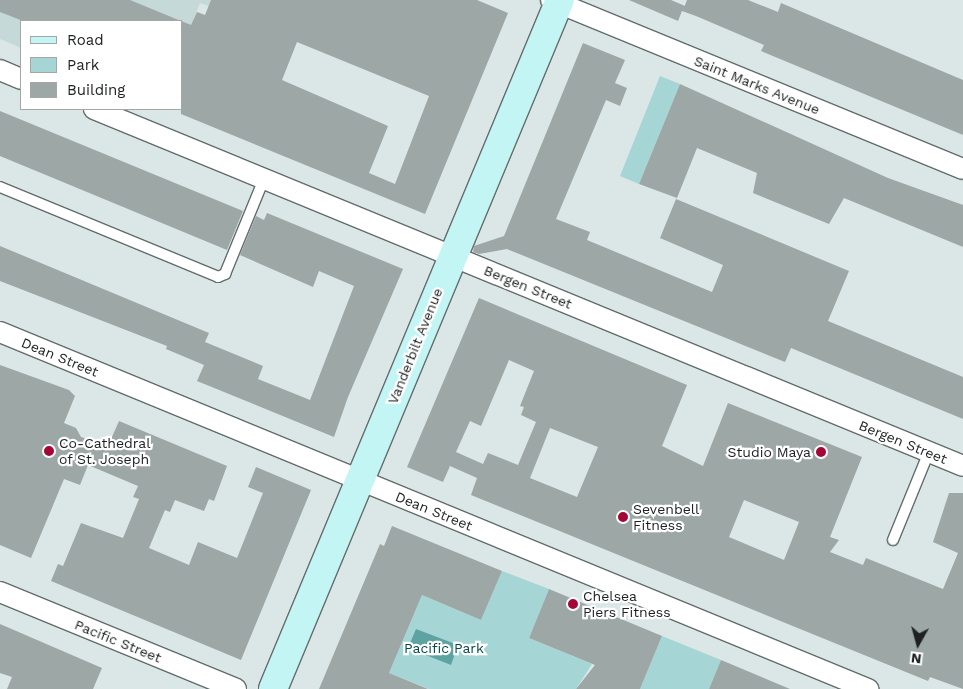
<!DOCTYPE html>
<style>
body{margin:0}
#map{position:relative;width:963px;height:689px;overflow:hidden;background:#dbe6e6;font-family:"Work Sans",sans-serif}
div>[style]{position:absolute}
.built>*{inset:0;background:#c6d9d9}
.green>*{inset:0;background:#a5d6d5}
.water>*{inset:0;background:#5da3a2}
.building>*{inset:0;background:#9ca7a6}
.roads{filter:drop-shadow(1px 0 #636d6c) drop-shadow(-1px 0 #636d6c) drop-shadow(0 1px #636d6c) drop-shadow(0 -1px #636d6c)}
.lane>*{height:10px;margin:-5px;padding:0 5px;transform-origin:5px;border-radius:5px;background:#fff}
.street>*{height:20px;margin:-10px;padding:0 10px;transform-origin:10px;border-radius:10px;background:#fff}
.secondary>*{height:28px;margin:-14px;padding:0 14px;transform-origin:14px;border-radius:14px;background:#c2f5f4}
.dots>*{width:14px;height:14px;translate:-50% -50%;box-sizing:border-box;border:2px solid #fff;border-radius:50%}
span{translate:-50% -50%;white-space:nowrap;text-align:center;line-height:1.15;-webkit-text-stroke:4.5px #fff;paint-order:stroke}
.street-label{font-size:14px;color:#1d2121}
.poi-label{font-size:14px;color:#1d2121}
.left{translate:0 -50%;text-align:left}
.right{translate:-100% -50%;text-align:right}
.park-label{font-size:14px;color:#064949}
.legend{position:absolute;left:20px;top:20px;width:162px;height:90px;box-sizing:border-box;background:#fff;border:1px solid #a5a6a6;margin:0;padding:6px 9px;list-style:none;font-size:15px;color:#1d2121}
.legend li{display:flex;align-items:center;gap:10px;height:25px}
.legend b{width:25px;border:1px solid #a5a6a6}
.north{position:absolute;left:893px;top:619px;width:50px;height:50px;-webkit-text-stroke:4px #fff;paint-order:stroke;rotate:187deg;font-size:14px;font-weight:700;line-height:20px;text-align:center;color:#1d2121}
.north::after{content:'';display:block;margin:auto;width:18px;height:22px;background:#1d2121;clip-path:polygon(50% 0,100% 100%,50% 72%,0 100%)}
</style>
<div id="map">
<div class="built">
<i style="clip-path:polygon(0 0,211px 0,209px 6px,200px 3px,181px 50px,181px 21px,21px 21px,21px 48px,0 39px)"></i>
</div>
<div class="green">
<i style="clip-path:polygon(660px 76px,680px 84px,639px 184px,620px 176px)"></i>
<i style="clip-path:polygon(502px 571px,549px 589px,529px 638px,592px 664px,576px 689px,429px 689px,389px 673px,422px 595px,481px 620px)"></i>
<i style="clip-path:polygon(662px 636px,721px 660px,709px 689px,640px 689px)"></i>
</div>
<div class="water">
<i style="clip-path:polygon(416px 629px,458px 645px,451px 665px,408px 648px)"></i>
</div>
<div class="building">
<i style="clip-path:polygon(0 0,130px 0,181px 21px,23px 21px,0 12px)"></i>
<i style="clip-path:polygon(evenodd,211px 0,477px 0,508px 13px,425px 214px,181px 114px,181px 21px,191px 25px,197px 12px,205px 15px,211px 0,297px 42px,429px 96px,395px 184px,369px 173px,388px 126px,282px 80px,297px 42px)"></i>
<i style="clip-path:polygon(629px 0,671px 0,685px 6px,683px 10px,687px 0,748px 0,778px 12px,781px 3px,963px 80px,963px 135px,761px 51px,764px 45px,696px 16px,682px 11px,678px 21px)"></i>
<i style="clip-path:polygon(583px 43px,625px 60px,615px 83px,627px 88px,620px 106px,606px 100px,556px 219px,590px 232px,587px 240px,712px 292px,723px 265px,660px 238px,676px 199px,849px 271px,828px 321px,963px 377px,963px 419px,791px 348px,785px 362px,507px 249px,479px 254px,473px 252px,474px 246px,504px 236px)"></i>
<i style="clip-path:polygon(680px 84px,888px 178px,963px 205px,963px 247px,844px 198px,829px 224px,753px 193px,757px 173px,697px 148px,677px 198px,639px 184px)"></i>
<i style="clip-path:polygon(0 111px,243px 211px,227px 250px,0 156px)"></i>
<i style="clip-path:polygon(267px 213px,403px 269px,348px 397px,334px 437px,197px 381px,204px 365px,166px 349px,167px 346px,0 281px,0 246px,209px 333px,205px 342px,263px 366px,258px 379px,310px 400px,354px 286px,319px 271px,313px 287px,240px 255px,256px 216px,264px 220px)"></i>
<i style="clip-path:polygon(evenodd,479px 298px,687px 385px,662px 446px,703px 466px,728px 403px,862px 457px,830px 537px,839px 540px,830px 552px,863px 565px,866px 558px,943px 589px,958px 553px,933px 542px,949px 493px,963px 493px,963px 689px,930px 677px,928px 681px,471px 495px,477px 478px,450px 466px,443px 482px,407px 467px,479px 298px,509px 360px,534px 371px,520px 406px,524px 407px,521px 415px,536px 422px,518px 465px,488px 453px,483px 464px,456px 452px,470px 421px,481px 426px,509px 360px,479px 298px,550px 428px,598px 447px,577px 497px,530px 478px,550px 428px,479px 298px,744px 500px,799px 522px,784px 560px,729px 537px,744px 500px)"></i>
<i style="clip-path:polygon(0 365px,69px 390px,75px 396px,64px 423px,76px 428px,81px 437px,108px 446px,119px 421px,227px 466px,214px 501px,209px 499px,204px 511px,175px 500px,170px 512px,165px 510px,149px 548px,189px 565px,198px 542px,237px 558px,263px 493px,248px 487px,256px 467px,311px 490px,241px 660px,51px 581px,58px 564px,63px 566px,81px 523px,123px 538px,139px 499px,133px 497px,138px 486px,88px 465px,80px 485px,64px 479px,31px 558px,0 545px)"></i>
<i style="clip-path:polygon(392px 526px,502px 571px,481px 620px,422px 595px,389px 673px,428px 689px,319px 689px,380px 544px,384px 546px)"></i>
<i style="clip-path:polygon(549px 589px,662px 636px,640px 689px,576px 689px,595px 665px,529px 638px)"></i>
<i style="clip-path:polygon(0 624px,102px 668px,93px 689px,7px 689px,12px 677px,0 673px)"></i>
<i style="clip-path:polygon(721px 660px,790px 689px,709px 689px)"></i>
</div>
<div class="roads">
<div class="lane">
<i style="left:0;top:187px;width:236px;rotate:22.4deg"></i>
<i style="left:218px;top:277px;width:8px;rotate:-23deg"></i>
<i style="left:225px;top:274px;width:103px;rotate:-67.7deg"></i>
<i style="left:893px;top:540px;width:95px;rotate:-67.8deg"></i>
</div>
<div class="street">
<i style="left:551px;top:0;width:445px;rotate:22.3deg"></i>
<i style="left:0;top:70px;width:23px;rotate:23deg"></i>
<i style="left:94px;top:109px;width:939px;rotate:22.33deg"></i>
<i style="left:0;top:332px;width:939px;rotate:22.36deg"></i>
<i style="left:0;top:592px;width:255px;rotate:22.3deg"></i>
</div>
<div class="secondary">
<i style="left:273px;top:689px;width:746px;rotate:-67.39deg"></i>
</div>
</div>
<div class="dots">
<i style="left:49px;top:451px;background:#a30637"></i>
<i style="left:821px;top:452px;background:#a30637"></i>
<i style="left:623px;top:517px;background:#a30637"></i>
<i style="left:573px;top:604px;background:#a30637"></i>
</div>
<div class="street-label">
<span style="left:757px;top:85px;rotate:22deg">Saint Marks Avenue</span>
<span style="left:528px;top:287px;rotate:22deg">Bergen Street</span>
<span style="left:415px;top:346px;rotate:-68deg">Vanderbilt Avenue</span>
<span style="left:60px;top:357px;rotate:22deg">Dean Street</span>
<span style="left:903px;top:442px;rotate:22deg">Bergen Street</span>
<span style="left:434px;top:511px;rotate:22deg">Dean Street</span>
<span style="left:118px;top:641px;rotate:22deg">Pacific Street</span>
</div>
<div class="poi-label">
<span class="left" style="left:59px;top:451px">Co-Cathedral<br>of St. Joseph</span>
<span class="right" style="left:811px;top:452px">Studio Maya</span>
<span class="left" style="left:633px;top:517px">Sevenbell<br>Fitness</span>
<span class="left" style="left:583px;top:604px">Chelsea<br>Piers Fitness</span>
</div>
<div class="park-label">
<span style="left:444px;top:648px">Pacific Park</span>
</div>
<ul class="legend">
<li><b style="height:6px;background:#c2f5f4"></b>Road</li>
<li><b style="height:14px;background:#a5d6d5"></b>Park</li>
<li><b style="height:14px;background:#9ca7a6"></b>Building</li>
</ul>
<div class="north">N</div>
</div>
